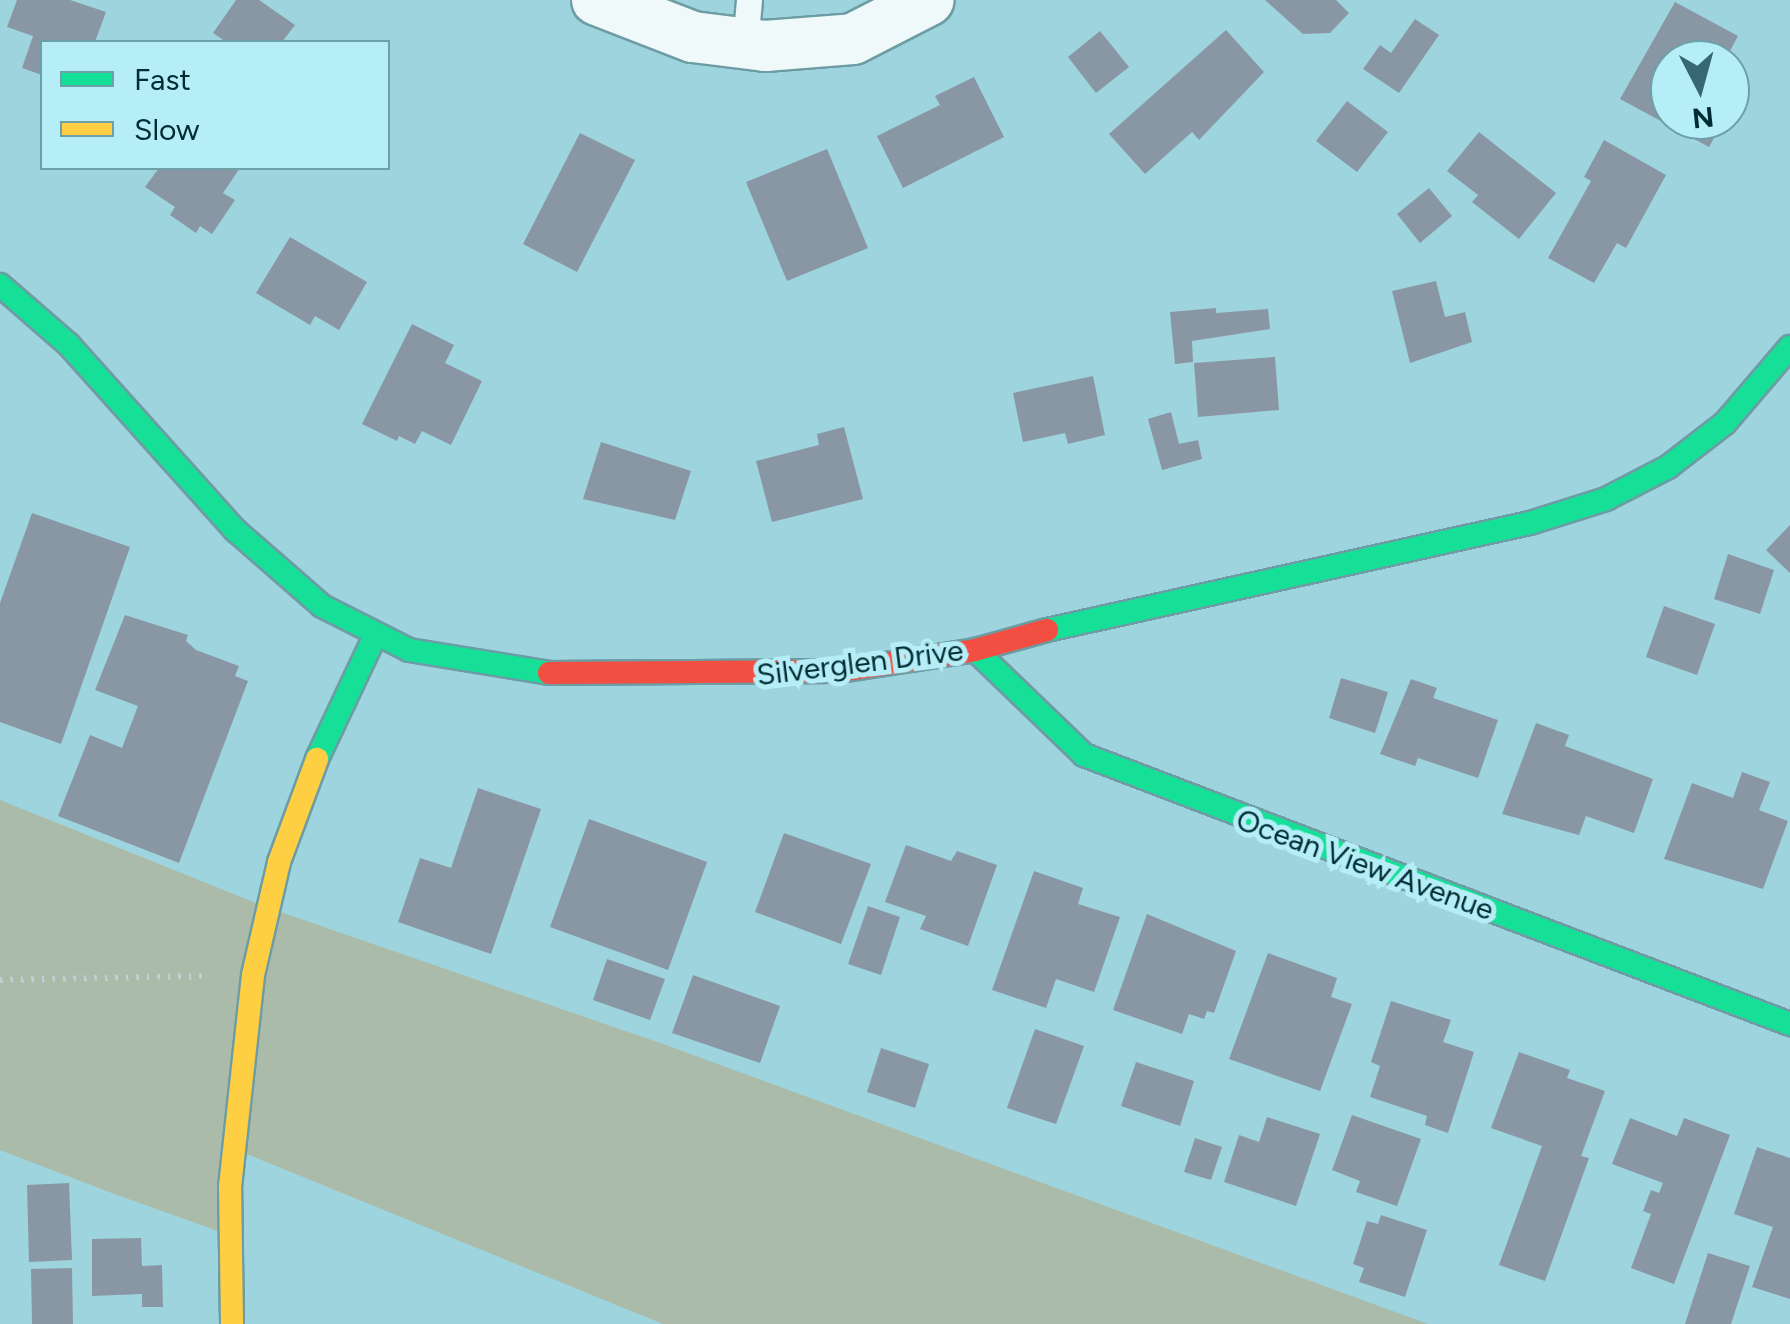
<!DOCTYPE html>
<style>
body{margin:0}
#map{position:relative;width:1790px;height:1324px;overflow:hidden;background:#9ed4de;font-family:Figtree,sans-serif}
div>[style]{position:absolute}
.green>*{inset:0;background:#abbba9}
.building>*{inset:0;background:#8997a5}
.path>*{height:6px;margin-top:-3px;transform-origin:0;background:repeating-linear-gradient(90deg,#bed0d2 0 2.5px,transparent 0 10.5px)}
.roads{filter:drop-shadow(2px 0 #6d9ca4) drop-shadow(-2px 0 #6d9ca4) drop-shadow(0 2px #6d9ca4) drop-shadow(0 -2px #6d9ca4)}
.lane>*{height:25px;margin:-12.5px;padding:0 12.5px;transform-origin:12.5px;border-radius:12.5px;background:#f0f9fa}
.street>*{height:50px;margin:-25px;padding:0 25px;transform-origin:25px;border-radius:25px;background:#f0f9fa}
.fast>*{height:22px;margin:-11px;padding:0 11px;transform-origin:11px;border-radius:11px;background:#16e098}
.slow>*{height:22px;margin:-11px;padding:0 11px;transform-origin:11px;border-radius:11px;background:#ffcf43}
.jam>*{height:22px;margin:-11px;padding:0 11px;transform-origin:11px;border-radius:11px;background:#f24e42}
span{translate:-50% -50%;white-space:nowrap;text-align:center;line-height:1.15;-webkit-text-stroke:10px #b6eef8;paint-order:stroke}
.street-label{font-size:30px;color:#002d34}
.legend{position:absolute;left:40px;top:40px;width:350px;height:130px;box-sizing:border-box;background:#b6eef8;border:2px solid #6da1aa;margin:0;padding:12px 18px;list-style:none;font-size:30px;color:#002d34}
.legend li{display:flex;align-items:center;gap:20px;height:50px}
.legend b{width:50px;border:2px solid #6da1aa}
.north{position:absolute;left:1650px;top:40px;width:100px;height:100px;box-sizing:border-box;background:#b6eef8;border:2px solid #6da1aa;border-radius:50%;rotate:174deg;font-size:28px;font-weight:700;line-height:40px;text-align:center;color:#002d34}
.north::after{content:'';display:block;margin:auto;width:35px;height:45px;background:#376770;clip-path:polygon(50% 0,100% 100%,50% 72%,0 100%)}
</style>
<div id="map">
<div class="green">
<i style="clip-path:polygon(0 800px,266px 907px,666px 1045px,1428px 1324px,663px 1324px,232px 1148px,229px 1235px,109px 1192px,0 1150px)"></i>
</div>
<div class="building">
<i style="clip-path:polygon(17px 0,70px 0,106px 12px,95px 42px,42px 42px,42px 75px,22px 68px,33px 36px,7px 27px)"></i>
<i style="clip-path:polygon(236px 0,259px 0,295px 25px,282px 42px,226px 42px,213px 33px)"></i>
<i style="clip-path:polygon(1265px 0,1336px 0,1349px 13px,1330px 33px,1303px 34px)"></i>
<i style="clip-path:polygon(1675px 2px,1738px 36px,1725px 60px,1670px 60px,1670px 120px,1724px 120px,1709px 147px,1620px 99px)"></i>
<i style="clip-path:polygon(1415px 19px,1439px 35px,1399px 93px,1363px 69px,1380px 45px,1391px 53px)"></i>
<i style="clip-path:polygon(1226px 30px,1264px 72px,1199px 140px,1192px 132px,1145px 174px,1109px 134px)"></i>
<i style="clip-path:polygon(1100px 31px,1129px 67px,1096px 93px,1068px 57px)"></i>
<i style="clip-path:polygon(974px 77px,1004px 137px,903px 188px,877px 136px,940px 105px,935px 96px)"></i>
<i style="clip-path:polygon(1730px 82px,1742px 88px,1730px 109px)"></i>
<i style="clip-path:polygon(1347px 101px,1388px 132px,1357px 172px,1316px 141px)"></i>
<i style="clip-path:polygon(1479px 132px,1556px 193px,1519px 239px,1472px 202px,1478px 195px,1447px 171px)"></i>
<i style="clip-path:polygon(580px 133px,635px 160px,577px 272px,523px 244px)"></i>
<i style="clip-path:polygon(1604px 140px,1666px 175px,1626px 248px,1617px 243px,1594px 283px,1548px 258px,1591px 181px,1584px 177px)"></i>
<i style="clip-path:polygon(827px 149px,868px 248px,787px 281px,746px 182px)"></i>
<i style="clip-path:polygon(159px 168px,240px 168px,223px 193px,235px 200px,212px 234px,200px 226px,196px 233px,170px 215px,175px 207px,145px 187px)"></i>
<i style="clip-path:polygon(1429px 188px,1452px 216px,1420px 243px,1397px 214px)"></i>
<i style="clip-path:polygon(290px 237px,367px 282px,339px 330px,315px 316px,310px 325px,256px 293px)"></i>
<i style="clip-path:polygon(1436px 281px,1445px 317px,1465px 312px,1472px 342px,1410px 363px,1392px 291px)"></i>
<i style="clip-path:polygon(1216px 308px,1216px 313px,1268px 309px,1270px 329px,1192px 341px,1193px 362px,1175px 364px,1170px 312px)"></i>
<i style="clip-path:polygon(412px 324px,454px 345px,445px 363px,482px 381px,451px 445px,422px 431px,415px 444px,399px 436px,397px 441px,362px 424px)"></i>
<i style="clip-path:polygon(1275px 357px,1279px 410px,1198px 417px,1194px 363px)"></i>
<i style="clip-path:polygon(1093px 376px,1105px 435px,1068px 444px,1065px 433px,1023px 442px,1013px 393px)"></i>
<i style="clip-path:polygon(1171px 412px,1179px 444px,1198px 440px,1202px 459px,1162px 470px,1148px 419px)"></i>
<i style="clip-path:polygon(844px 427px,863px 499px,772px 522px,756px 461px,819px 445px,817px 434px)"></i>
<i style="clip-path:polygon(601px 442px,691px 471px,675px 520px,583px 499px)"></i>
<i style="clip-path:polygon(32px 513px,130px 547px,61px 744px,0 722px,0 603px)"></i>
<i style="clip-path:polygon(1790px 525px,1790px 573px,1766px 550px)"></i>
<i style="clip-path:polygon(1728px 554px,1774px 570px,1760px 614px,1714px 599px)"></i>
<i style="clip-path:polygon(1664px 606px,1715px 624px,1697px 675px,1646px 657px)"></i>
<i style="clip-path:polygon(125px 615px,188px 635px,186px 641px,196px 650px,239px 666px,235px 676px,248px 681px,179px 863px,58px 816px,90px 735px,122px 748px,138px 706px,95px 690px)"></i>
<i style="clip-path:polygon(1341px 678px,1388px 692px,1375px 733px,1329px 718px)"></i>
<i style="clip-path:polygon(1411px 679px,1437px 688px,1433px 698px,1498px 720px,1478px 778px,1418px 758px,1415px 766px,1380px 754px)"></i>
<i style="clip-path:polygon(1536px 723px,1569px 735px,1565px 746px,1653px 779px,1634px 833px,1586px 816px,1579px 835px,1502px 814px)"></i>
<i style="clip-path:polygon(1742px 772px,1770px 782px,1759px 810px,1788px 821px,1763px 889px,1664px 859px,1692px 783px,1733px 798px)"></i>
<i style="clip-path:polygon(478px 788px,541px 809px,491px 954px,398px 922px,420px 858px,451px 868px)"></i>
<i style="clip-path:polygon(589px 819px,707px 862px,668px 970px,550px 927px)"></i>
<i style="clip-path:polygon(784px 833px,871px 864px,841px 944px,755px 912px)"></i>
<i style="clip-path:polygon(906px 845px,951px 861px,957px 851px,997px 865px,968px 946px,920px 929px,926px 916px,885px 902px)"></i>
<i style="clip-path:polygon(1034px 871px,1083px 888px,1078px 904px,1120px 917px,1094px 992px,1056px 979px,1046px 1008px,992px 990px)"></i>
<i style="clip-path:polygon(868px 906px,900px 917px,881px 975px,848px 964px)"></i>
<i style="clip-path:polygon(1147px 914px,1236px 951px,1214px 1013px,1207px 1011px,1204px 1019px,1189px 1014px,1182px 1034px,1113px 1010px)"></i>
<i style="clip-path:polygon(1268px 953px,1337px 978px,1331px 997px,1352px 1004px,1320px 1091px,1229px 1059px)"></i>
<i style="clip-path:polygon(607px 959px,665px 979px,650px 1020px,593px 1000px)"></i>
<i style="clip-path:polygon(693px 975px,780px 1006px,760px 1063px,672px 1033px)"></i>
<i style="clip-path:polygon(1391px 1001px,1451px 1020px,1443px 1042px,1474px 1052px,1448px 1133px,1425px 1125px,1427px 1116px,1370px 1097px,1380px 1066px,1371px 1062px)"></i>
<i style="clip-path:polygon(1035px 1029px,1084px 1046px,1056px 1124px,1007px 1108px)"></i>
<i style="clip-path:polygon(881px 1048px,929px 1064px,915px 1108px,867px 1092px)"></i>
<i style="clip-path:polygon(1519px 1052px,1570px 1070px,1567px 1078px,1605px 1091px,1581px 1156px,1589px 1158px,1545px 1281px,1499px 1265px,1542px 1146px,1491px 1128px)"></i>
<i style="clip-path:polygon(1136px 1062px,1194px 1081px,1180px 1126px,1121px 1106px)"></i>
<i style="clip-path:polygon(1352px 1115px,1421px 1139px,1397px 1206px,1356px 1192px,1360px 1181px,1332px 1170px)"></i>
<i style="clip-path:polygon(1267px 1117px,1320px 1134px,1296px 1206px,1224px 1182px,1239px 1135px,1259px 1142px)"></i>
<i style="clip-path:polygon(1630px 1118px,1677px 1136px,1684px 1118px,1730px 1135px,1674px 1284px,1631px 1268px,1651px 1214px,1643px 1211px,1651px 1190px,1659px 1193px,1663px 1183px,1612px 1164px)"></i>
<i style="clip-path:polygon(1195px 1138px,1222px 1147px,1211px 1180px,1184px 1172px)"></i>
<i style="clip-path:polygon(1757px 1147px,1790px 1158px,1790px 1299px,1752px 1287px,1773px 1227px,1734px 1214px)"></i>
<i style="clip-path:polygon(69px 1183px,72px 1260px,29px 1262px,27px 1185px)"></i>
<i style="clip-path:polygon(1381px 1215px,1427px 1230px,1405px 1297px,1359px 1282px,1364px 1268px,1353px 1264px,1367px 1221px,1378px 1224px)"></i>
<i style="clip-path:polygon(141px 1238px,142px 1266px,162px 1265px,163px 1307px,142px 1307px,142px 1294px,92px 1296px,92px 1239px)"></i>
<i style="clip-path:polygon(1708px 1253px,1750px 1266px,1731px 1324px,1685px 1324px)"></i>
<i style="clip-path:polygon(72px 1268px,73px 1324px,32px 1324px,31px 1269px)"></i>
</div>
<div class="path">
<i style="left:0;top:980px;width:202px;rotate:-1.1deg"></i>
</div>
<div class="roads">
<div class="lane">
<i style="left:745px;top:44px;width:44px;rotate:-84.8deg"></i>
</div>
<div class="street">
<i style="left:597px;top:0;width:103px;rotate:21.1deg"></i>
<i style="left:693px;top:37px;width:73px;rotate:7.1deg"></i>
<i style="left:765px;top:46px;width:88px;rotate:-4.5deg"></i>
<i style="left:853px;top:39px;width:85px;rotate:-27.2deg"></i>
</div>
<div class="fast">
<i style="left:0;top:285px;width:91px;rotate:41deg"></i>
<i style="left:69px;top:345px;width:249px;rotate:48.1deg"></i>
<i style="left:235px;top:530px;width:116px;rotate:41.1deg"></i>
<i style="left:322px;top:606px;width:97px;rotate:26.8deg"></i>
<i style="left:409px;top:650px;width:142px;rotate:9.3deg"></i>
<i style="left:1047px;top:630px;width:495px;rotate:-12.5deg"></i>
<i style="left:1530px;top:523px;width:80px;rotate:-17.5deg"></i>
<i style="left:1606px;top:499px;width:70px;rotate:-27.3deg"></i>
<i style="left:1668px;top:467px;width:72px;rotate:-37.7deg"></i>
<i style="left:1725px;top:423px;width:100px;rotate:-49.5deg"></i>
<i style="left:975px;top:650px;width:151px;rotate:43.9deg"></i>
<i style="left:1084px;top:755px;width:756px;rotate:20.86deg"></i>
<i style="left:317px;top:759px;width:136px;rotate:-64.8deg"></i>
</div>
<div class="slow">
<i style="left:232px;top:1324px;width:137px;rotate:-90.8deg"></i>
<i style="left:230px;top:1187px;width:213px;rotate:-83.8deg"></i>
<i style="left:253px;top:975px;width:116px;rotate:-77deg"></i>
<i style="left:279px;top:862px;width:110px;rotate:-69.7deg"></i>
</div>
<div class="jam">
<i style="left:549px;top:673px;width:291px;rotate:-0.4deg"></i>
<i style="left:840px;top:671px;width:137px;rotate:-8.8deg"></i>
<i style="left:975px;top:650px;width:75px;rotate:-15.5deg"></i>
</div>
</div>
<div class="street-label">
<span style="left:860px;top:663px;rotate:-7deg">Silverglen Drive</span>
<span style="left:1365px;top:865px;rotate:20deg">Ocean View Avenue</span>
</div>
<ul class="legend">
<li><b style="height:12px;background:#16e098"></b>Fast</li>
<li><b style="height:12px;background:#ffcf43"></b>Slow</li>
</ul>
<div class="north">N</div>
</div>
